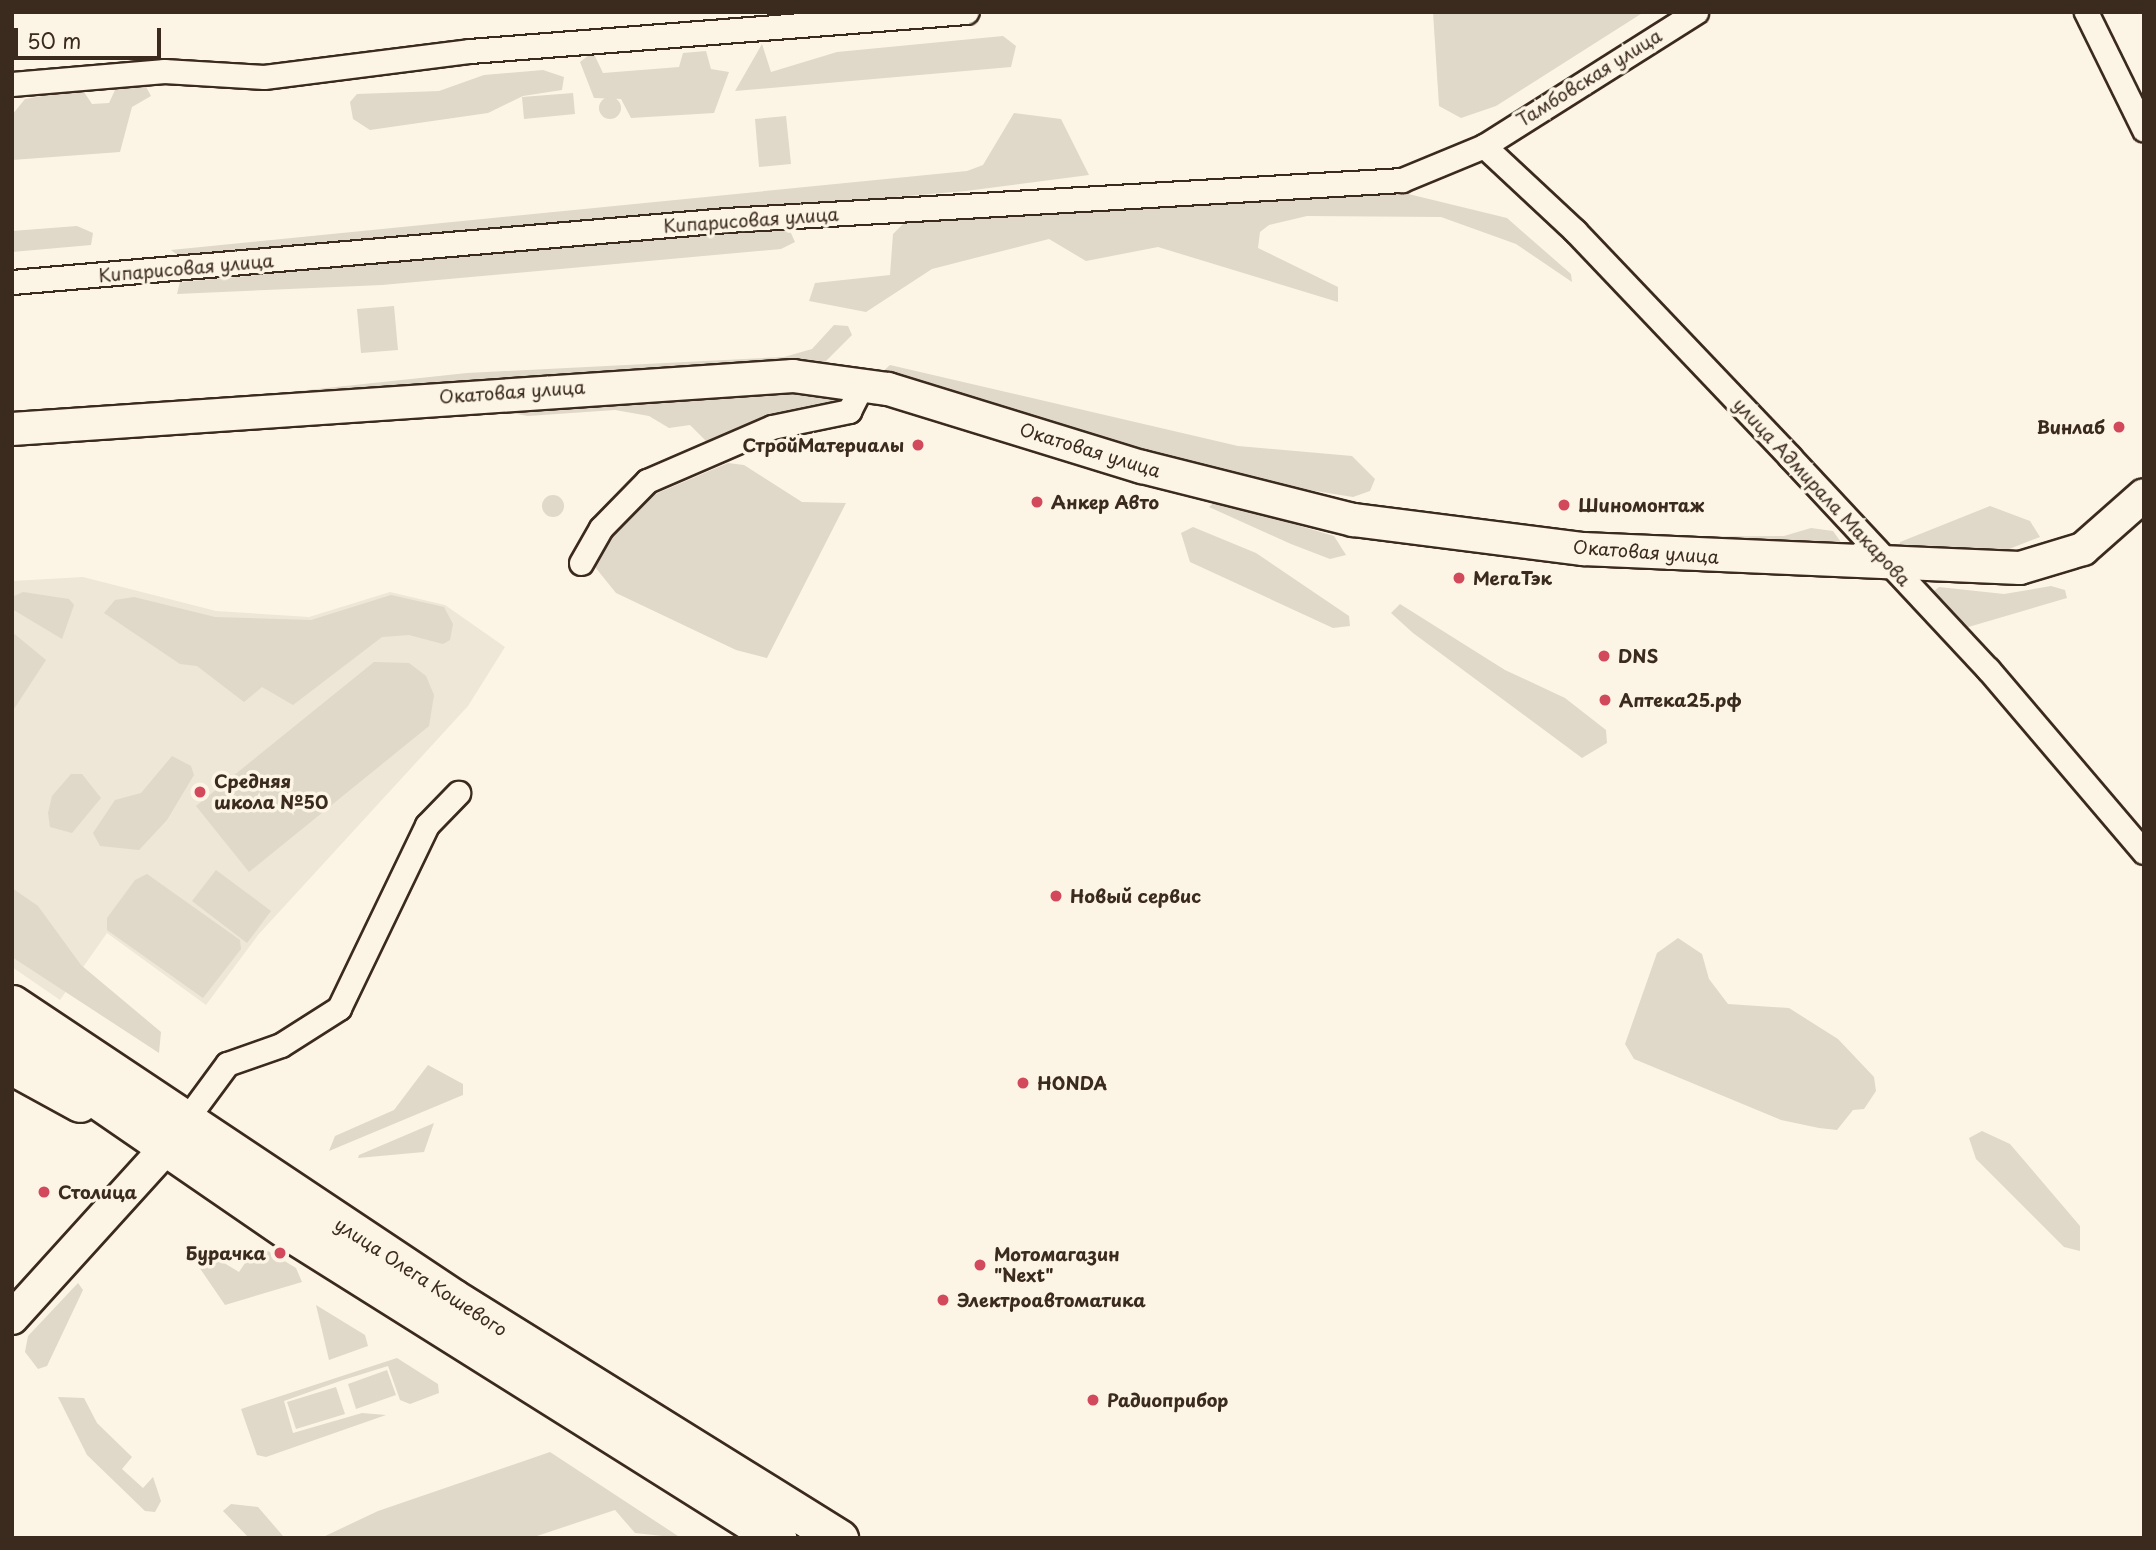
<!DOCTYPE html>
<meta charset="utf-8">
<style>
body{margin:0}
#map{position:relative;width:2156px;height:1550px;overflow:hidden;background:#fcf5e5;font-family:"Playpen Sans",sans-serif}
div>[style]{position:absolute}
.built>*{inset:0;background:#eee6d6}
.green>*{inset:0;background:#e0d8c8}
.round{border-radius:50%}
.roads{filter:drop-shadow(2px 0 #3b2a1e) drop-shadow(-2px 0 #3b2a1e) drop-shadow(0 2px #3b2a1e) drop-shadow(0 -2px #3b2a1e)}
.minor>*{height:23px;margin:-11.5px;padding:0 11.5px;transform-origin:11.5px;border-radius:11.5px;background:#fcf5e5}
.secondary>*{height:32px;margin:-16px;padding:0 16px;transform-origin:16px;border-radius:16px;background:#fcf5e5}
.primary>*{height:35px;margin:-17.5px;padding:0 17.5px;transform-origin:17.5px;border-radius:17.5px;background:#fcf5e5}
.trunk>*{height:37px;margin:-18.5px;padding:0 18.5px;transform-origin:18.5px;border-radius:18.5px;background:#fcf5e5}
.dots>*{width:19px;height:19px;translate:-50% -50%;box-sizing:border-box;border:4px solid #fcf5e5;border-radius:50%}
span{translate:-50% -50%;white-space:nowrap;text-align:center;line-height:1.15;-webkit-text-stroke:7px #fcf5e5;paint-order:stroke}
.street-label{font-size:18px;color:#3b2a1e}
.poi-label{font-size:18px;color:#3b2a1e;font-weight:700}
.right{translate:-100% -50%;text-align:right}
.left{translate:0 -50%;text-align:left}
.frame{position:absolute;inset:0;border:14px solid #3b2a1e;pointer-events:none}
.scale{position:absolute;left:14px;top:28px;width:147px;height:32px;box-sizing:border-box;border:4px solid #3b2a1e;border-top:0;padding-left:9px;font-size:21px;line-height:24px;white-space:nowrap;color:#3b2a1e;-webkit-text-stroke:5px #fcf5e5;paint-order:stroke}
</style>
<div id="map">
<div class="built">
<i style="clip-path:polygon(83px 577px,216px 611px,309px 617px,390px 592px,445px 605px,505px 647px,468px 706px,258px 935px,206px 1005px,107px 933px,60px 1000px,12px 967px,12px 581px)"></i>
</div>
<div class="green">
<i style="clip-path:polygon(1433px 12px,1644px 12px,1496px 106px,1461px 118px,1439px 106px)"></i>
<i style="clip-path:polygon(1003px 36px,1016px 46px,1011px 67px,735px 91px,762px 44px,771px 72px,837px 52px)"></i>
<i style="clip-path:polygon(706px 51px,711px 69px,729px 72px,714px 113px,631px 118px,621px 99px,594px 98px,580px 62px,593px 52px,603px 73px,679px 67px,683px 53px)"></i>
<i style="clip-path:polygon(543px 70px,564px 77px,562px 90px,523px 96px,488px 113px,370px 130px,353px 119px,350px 102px,357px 94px,439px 91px,484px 75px)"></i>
<i style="clip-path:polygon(143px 81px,151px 96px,132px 107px,120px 152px,12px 160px,12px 115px,25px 99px,82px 89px,92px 104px,109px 103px,116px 88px)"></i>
<i style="clip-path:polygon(573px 93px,575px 114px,524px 119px,522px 97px)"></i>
<i class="round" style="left:599px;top:97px;width:22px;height:22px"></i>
<i style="clip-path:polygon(1014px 113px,1061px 119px,1089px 175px,966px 191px,180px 257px,171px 250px,967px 171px,983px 165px)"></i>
<i style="clip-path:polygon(786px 116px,791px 164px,759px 167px,755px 119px)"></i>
<i style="clip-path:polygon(1392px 190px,1507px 218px,1571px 274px,1572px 282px,1516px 244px,1441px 217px,1307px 216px,1269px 225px,1260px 232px,1258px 248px,1338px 287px,1338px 302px,1158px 247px,1086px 261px,1049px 239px,932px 269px,866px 312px,809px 301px,815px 283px,890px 275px,893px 234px,904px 223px)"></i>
<i style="clip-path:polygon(77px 226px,93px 233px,91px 245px,12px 252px,12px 231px)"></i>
<i style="clip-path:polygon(771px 229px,790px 231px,795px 242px,781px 249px,382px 285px,177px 294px,180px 282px)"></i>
<i style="clip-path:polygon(394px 306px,398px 350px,361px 353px,357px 309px)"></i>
<i style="clip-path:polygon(834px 325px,848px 326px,852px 335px,823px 364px,166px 405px,467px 373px,784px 357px,812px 349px)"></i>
<i style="clip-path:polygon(890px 365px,1238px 446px,1352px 456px,1375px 479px,1370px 491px,1353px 497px,1247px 480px,880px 374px)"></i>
<i style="clip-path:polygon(812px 389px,835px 391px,840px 403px,706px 441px,690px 425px,669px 428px,649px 416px,615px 410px,528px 416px,478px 407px,163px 431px,481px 400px)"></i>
<i style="clip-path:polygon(728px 463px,744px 465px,802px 502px,846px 503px,767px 658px,736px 650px,616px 593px,595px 567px,597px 553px,639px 501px)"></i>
<i class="round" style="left:542px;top:495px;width:22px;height:22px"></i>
<i style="clip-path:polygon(1216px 501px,1334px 536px,1346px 555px,1330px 559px,1291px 544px,1209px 507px)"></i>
<i style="clip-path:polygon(1990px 506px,2030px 521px,2040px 537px,1991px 556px,1898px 552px,1900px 542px)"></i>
<i style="clip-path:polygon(1193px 527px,1256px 553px,1349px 616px,1350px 626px,1333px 628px,1190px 562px,1181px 533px)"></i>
<i style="clip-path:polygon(1811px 528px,1833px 531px,1843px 545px,1616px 537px,1784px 536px)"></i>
<i style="clip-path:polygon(2051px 586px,2065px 590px,2067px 598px,1965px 628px,1930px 594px,1939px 587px,2004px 594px)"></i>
<i style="clip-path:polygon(23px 592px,69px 599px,74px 605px,62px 639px,12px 609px,12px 597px)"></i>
<i style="clip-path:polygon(391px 595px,444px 607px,453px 624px,450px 640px,443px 644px,409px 635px,382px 637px,293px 705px,262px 687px,244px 702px,197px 666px,180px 664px,104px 613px,115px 600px,134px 597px,215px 617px,311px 620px)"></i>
<i style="clip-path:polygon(1400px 604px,1505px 670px,1565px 698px,1606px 730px,1607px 743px,1582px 758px,1413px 633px,1391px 613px)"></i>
<i style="clip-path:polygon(12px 632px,46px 660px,12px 712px)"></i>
<i style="clip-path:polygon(374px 662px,409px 663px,426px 676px,434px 695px,429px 726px,249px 872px,196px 806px)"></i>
<i style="clip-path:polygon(172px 756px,191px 766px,194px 775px,167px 820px,139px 850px,100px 846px,93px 833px,115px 800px,141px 793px)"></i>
<i style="clip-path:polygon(71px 774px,82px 774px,101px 798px,72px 833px,50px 827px,48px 813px,52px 796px)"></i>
<i style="clip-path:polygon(216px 870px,271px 911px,247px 943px,192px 901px)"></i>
<i style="clip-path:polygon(147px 874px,240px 940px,241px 949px,203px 998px,107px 930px,107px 918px,135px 880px)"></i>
<i style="clip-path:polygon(12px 888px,38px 906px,81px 965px,161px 1032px,159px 1053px,12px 957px)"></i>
<i style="clip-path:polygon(1678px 938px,1702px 954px,1709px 979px,1728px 1004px,1789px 1008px,1838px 1039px,1874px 1077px,1876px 1091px,1864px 1109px,1853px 1110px,1837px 1130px,1819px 1128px,1781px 1120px,1634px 1059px,1625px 1044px,1657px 953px)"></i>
<i style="clip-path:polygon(428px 1065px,463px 1084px,463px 1095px,329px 1151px,335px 1136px,394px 1110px)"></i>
<i style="clip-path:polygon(434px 1123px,424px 1152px,358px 1158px,359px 1155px)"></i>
<i style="clip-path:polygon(1982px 1131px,2010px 1144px,2080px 1226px,2080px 1251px,2064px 1247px,1976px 1159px,1969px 1138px)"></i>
<i style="clip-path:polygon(196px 1246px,239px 1272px,251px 1254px,268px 1251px,296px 1268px,302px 1282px,225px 1305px,188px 1251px)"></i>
<i style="clip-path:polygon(78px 1283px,83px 1290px,47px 1366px,38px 1369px,25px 1352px,28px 1336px)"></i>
<i style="clip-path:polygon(316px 1305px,365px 1335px,368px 1346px,329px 1360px)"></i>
<i style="clip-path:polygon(397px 1358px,438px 1384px,439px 1393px,410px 1404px,400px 1400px,388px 1366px,343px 1380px,284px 1401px,293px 1433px,362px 1413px,386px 1415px,266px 1457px,257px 1455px,241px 1409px)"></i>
<i style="clip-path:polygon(387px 1370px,396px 1395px,356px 1409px,348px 1384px)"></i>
<i style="clip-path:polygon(336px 1387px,345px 1414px,296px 1429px,287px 1402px)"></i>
<i style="clip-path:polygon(58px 1397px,84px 1398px,97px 1423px,132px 1457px,122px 1469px,143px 1488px,153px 1477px,161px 1501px,155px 1512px,145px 1511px,87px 1455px)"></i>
<i style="clip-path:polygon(550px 1452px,681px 1538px,635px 1533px,615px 1510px,531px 1538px,321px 1538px,378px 1511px)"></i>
<i style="clip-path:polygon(231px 1504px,258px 1507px,283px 1536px,249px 1538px,223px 1511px)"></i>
</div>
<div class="roads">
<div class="minor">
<i style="left:2086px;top:12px;width:131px;rotate:63.8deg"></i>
<i style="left:12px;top:84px;width:153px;rotate:-4.9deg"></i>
<i style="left:164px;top:71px;width:100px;rotate:3.4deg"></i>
<i style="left:264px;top:77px;width:208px;rotate:-7.2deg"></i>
<i style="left:470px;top:51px;width:498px;rotate:-4.5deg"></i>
<i style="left:1484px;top:146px;width:125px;rotate:43deg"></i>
<i style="left:1575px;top:231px;width:312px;rotate:46.4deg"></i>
<i style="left:1790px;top:457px;width:290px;rotate:47deg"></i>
<i style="left:1988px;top:669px;width:240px;rotate:49.6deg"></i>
<i style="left:12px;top:282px;width:718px;rotate:-4.96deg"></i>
<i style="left:727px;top:220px;width:676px;rotate:-3.39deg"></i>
<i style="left:1402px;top:180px;width:89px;rotate:-22.5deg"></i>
<i style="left:1484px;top:146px;width:251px;rotate:-32.3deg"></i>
<i style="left:581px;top:563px;width:40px;rotate:-60.3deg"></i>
<i style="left:601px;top:528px;width:66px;rotate:-45.6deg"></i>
<i style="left:647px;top:481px;width:136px;rotate:-23.4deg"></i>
<i style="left:772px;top:427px;width:79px;rotate:-11.7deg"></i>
<i style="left:849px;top:411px;width:29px;rotate:-63deg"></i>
<i style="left:185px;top:1121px;width:71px;rotate:-53.6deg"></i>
<i style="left:227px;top:1064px;width:57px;rotate:-19.4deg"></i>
<i style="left:281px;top:1045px;width:69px;rotate:-32.5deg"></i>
<i style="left:339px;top:1008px;width:203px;rotate:-64.3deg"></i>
<i style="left:427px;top:825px;width:45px;rotate:-45.9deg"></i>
</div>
<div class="secondary">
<i style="left:12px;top:429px;width:783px;rotate:-3.88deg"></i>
<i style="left:793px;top:376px;width:96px;rotate:7.8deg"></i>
<i style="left:888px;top:389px;width:266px;rotate:17.1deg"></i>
<i style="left:1142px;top:467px;width:218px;rotate:14.1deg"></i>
<i style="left:1353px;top:520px;width:232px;rotate:7.2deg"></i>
<i style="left:1583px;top:549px;width:437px;rotate:2.5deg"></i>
<i style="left:2020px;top:568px;width:66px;rotate:-16.8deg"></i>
<i style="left:2083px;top:549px;width:81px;rotate:-41.5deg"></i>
<i style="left:12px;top:1318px;width:229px;rotate:-47.8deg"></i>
</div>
<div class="primary">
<i style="left:12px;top:1067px;width:77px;rotate:28.6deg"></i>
</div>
<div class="trunk">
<i style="left:12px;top:1004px;width:530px;rotate:33.69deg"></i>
<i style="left:453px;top:1298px;width:455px;rotate:31.9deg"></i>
<i style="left:12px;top:1041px;width:341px;rotate:34.5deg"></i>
<i style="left:293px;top:1234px;width:572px;rotate:32.13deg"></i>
</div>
</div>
<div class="dots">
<i style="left:2119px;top:427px;background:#d1495b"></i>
<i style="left:918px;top:445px;background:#d1495b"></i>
<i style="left:1037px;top:502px;background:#d1495b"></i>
<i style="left:1564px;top:505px;background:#d1495b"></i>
<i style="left:1459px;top:578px;background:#d1495b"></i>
<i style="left:1604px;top:656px;background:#d1495b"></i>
<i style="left:1605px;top:700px;background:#d1495b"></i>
<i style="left:200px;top:792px;background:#d1495b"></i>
<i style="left:1056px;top:896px;background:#d1495b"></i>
<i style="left:1023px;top:1083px;background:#d1495b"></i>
<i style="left:44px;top:1192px;background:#d1495b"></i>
<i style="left:280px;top:1253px;background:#d1495b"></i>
<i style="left:980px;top:1265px;background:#d1495b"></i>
<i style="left:943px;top:1300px;background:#d1495b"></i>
<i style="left:1093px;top:1400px;background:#d1495b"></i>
</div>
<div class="street-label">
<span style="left:1589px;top:78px;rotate:-32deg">Тамбовская улица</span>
<span style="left:751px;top:220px;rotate:-4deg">Кипарисовая улица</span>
<span style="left:186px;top:268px;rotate:-5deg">Кипарисовая улица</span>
<span style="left:512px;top:392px;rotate:-4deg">Окатовая улица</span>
<span style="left:1090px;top:450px;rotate:17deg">Окатовая улица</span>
<span style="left:1822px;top:492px;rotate:47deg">улица Адмирала Макарова</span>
<span style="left:1646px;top:552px;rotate:4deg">Окатовая улица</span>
<span style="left:421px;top:1277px;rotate:33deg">улица Олега Кошевого</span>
</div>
<div class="poi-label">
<span class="right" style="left:2105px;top:427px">Винлаб</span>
<span class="right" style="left:904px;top:445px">СтройМатериалы</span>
<span class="left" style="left:1051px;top:502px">Анкер Авто</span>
<span class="left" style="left:1578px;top:505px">Шиномонтаж</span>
<span class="left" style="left:1473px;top:578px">МегаТэк</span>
<span class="left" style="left:1618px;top:656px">DNS</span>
<span class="left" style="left:1619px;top:700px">Аптека25.рф</span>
<span class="left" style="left:214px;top:792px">Средняя<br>школа №50</span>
<span class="left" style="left:1070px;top:896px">Новый сервис</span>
<span class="left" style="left:1037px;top:1083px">HONDA</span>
<span class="left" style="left:58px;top:1192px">Столица</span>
<span class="right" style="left:266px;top:1253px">Бурачка</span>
<span class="left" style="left:994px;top:1265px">Мотомагазин<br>"Next"</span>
<span class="left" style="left:957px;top:1300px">Электроавтоматика</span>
<span class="left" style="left:1107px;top:1400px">Радиоприбор</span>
</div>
<div class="frame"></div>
<div class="scale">50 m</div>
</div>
